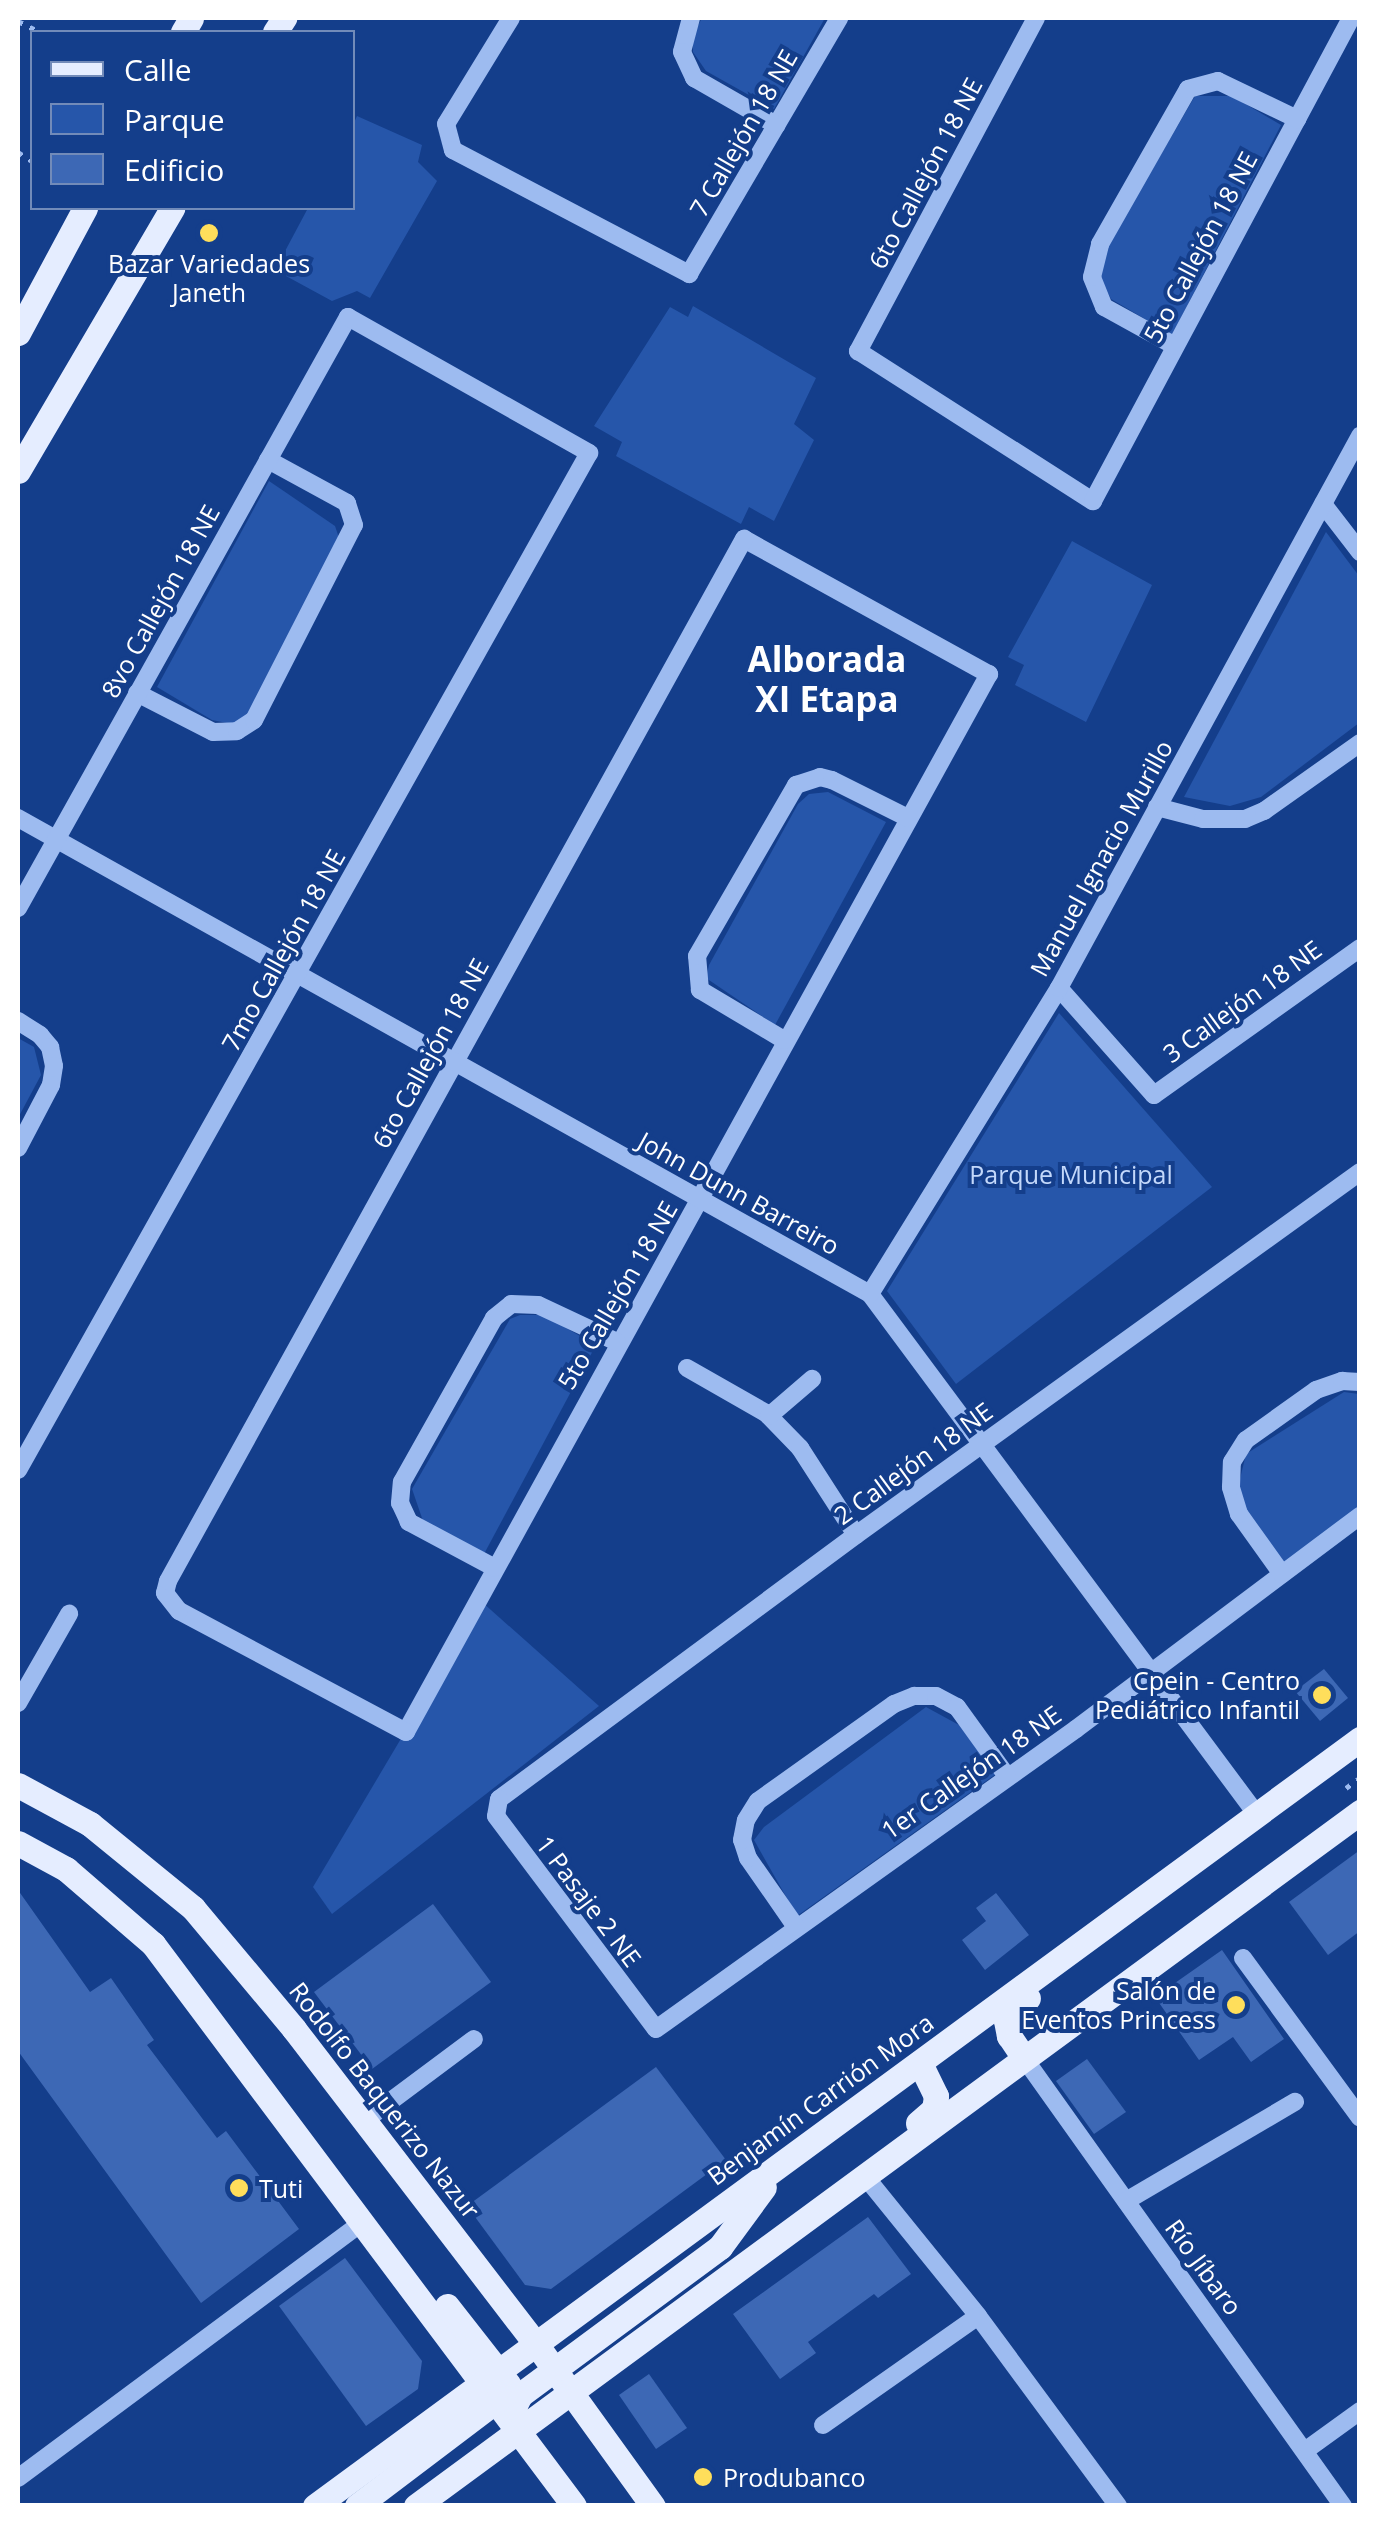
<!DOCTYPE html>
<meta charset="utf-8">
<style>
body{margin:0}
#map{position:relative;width:1377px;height:2523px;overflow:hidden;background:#143e8b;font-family:"Open Sans",sans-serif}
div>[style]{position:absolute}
.green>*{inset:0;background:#2656aa}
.building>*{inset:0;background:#3d68b5}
.path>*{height:5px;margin-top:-2.5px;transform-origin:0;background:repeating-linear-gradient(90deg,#9dbbf0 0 5px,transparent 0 13px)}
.minor>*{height:18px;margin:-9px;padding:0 9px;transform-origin:9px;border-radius:9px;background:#9dbbf0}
.major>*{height:25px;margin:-12.5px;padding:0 12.5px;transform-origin:12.5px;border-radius:12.5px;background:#e5edff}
.dots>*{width:28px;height:28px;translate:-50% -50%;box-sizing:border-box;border:5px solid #143e8b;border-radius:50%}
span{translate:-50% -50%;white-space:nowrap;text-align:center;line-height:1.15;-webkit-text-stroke:8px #143e8b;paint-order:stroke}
.street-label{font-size:25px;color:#fff}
.poi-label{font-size:25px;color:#fff}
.right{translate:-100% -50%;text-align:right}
.left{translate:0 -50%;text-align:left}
.park-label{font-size:25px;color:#c3d8fb}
.district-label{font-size:35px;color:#fff;font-weight:700}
.frame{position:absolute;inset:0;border:20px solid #fff;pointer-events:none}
.legend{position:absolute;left:30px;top:30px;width:325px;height:180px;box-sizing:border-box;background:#143e8b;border:2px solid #728bb9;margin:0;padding:12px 18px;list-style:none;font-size:30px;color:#fff}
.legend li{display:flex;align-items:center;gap:20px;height:50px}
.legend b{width:50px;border:2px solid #728bb9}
</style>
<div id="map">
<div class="green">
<i style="clip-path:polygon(702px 18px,825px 18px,774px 109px,706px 71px,693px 52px,693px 35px)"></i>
<i style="clip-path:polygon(1195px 96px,1232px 96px,1281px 125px,1172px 335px,1111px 299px,1101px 280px,1100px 259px)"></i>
<i style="clip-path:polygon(357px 116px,422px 145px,418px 162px,437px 181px,370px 298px,357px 291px,332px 301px,275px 270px,308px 208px,352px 208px,353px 125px)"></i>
<i style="clip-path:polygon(693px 306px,816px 378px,794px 424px,814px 440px,774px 521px,749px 507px,741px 524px,616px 456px,622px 442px,594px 426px,670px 307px,688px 317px)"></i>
<i style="clip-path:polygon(269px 481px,335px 526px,341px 544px,250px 715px,232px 724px,212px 720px,157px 687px)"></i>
<i style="clip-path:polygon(1326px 532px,1359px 576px,1359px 723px,1261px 797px,1230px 806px,1184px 797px)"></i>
<i style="clip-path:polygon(1072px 541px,1152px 585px,1086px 722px,1015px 685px,1024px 665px,1008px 657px)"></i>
<i style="clip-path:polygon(828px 792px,886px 822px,775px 1025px,706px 978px,709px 965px,798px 804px,809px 794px)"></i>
<i style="clip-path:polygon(1059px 1013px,1212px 1187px,956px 1384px,887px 1291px)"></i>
<i style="clip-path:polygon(18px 1038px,34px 1047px,41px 1075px,18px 1118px)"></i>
<i style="clip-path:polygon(520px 1315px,543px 1315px,596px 1345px,484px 1554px,423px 1521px,412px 1489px,510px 1319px)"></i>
<i style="clip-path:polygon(1344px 1392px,1359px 1394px,1359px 1507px,1283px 1565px,1243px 1509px,1239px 1483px,1246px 1454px)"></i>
<i style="clip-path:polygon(482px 1602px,599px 1706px,332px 1914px,313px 1887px)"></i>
<i style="clip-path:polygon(926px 1707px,959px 1725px,996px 1774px,797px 1916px,754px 1840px,764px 1827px)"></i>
</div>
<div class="building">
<i style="clip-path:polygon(1324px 1669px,1348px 1698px,1320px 1721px,1295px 1691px)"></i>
<i style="clip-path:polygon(1360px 1850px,1360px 1931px,1328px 1955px,1289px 1902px)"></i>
<i style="clip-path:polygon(18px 1890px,90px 1992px,111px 1978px,154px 2040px,147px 2045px,217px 2138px,226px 2131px,299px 2229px,201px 2303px,18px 2051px)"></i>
<i style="clip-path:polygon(996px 1893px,1029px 1935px,985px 1970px,962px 1940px,986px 1921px,976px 1908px)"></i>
<i style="clip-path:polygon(433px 1904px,491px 1982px,372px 2069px,314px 1992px)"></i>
<i style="clip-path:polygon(1222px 1950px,1284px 2039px,1251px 2062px,1233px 2037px,1199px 2060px,1155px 1997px)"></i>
<i style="clip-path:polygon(1087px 2059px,1126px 2112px,1094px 2134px,1056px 2081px)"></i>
<i style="clip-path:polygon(656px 2067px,726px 2160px,551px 2289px,525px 2285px,467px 2206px)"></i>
<i style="clip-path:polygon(868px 2217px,911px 2274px,878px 2298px,874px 2294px,808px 2342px,816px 2353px,780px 2379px,733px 2314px)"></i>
<i style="clip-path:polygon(345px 2258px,422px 2361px,418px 2389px,366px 2426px,279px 2306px)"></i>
<i style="clip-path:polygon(649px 2374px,687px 2428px,656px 2449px,619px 2395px)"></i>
</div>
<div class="path">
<i style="left:18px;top:21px;width:25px;rotate:27deg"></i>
<i style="left:18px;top:152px;width:17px;rotate:33deg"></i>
<i style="left:1346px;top:1788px;width:17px;rotate:-36deg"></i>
</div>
<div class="minor">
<i style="left:511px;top:18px;width:124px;rotate:121.5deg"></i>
<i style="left:446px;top:124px;width:27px;rotate:75deg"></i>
<i style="left:453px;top:150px;width:267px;rotate:27.7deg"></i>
<i style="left:689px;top:274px;width:297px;rotate:-59.6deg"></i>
<i style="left:691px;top:18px;width:35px;rotate:105deg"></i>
<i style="left:682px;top:52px;width:29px;rotate:65deg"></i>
<i style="left:694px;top:78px;width:95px;rotate:29.8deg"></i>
<i style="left:1036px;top:18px;width:378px;rotate:118.1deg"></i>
<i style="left:858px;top:351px;width:279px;rotate:32.6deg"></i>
<i style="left:1093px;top:501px;width:548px;rotate:-61.89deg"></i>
<i style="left:1175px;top:346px;width:81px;rotate:-151.2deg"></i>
<i style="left:1104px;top:307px;width:32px;rotate:-112deg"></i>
<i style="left:1092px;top:277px;width:34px;rotate:-76deg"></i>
<i style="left:1100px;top:244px;width:178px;rotate:-60.4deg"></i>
<i style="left:1188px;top:89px;width:31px;rotate:-15deg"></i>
<i style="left:1218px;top:81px;width:88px;rotate:25.7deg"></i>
<i style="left:1323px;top:504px;width:61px;rotate:52.4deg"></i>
<i style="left:744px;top:539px;width:280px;rotate:28.9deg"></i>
<i style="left:989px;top:674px;width:1208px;rotate:118.86deg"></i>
<i style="left:406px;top:1732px;width:257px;rotate:-151.9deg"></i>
<i style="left:179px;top:1611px;width:23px;rotate:-128deg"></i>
<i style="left:165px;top:1593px;width:12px;rotate:-76deg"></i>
<i style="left:168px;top:1581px;width:1191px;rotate:-61.07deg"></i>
<i style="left:137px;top:693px;width:85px;rotate:27.2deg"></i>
<i style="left:213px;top:732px;width:24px;rotate:-2deg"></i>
<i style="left:237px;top:731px;width:20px;rotate:-33deg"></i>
<i style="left:254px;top:720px;width:219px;rotate:-62.9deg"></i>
<i style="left:354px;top:525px;width:23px;rotate:-108deg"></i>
<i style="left:347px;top:503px;width:90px;rotate:-151.4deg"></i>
<i style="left:1157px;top:807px;width:48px;rotate:14.6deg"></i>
<i style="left:1203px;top:819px;width:42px"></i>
<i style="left:1245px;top:819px;width:21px;rotate:-23deg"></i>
<i style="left:1264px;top:811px;width:118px;rotate:-35.3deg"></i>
<i style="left:18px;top:818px;width:976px;rotate:29.19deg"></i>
<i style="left:870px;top:1294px;width:649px;rotate:53.39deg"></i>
<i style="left:18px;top:908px;width:677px;rotate:-60.82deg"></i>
<i style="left:348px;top:317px;width:277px;rotate:29.4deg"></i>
<i style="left:589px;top:453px;width:1166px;rotate:119.31deg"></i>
<i style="left:1059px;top:988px;width:143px;rotate:48.4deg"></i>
<i style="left:1154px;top:1095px;width:253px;rotate:-35.5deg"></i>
<i style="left:18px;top:1021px;width:26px;rotate:32deg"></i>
<i style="left:40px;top:1035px;width:16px;rotate:50deg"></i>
<i style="left:50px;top:1047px;width:19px;rotate:78deg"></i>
<i style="left:54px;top:1066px;width:19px;rotate:99deg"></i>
<i style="left:51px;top:1085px;width:71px;rotate:117.6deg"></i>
<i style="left:784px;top:1040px;width:98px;rotate:-149.2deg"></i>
<i style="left:700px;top:990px;width:34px;rotate:-95deg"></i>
<i style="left:697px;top:956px;width:198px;rotate:-59.9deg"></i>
<i style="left:796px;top:785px;width:25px;rotate:-18deg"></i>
<i style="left:820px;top:777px;width:12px;rotate:14deg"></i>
<i style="left:832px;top:780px;width:85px;rotate:26.6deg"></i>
<i style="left:1360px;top:1172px;width:621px;rotate:144.24deg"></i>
<i style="left:856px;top:1535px;width:444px;rotate:143.5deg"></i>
<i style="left:499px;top:1799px;width:17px;rotate:100deg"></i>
<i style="left:496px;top:1816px;width:266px;rotate:53.1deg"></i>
<i style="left:656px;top:2029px;width:516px;rotate:-35.54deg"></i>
<i style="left:1076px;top:1729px;width:355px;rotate:-36.9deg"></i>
<i style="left:870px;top:1294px;width:360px;rotate:-58.3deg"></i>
<i style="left:1059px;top:988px;width:629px;rotate:-61.4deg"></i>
<i style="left:687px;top:1368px;width:91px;rotate:29.7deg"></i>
<i style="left:766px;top:1413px;width:49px;rotate:45.8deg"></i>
<i style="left:800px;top:1448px;width:103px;rotate:57.2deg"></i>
<i style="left:769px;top:1416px;width:57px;rotate:-40.7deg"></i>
<i style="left:495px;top:1568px;width:98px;rotate:-151.9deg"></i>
<i style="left:409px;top:1522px;width:21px;rotate:-115deg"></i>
<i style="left:400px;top:1503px;width:21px;rotate:-85deg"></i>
<i style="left:402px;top:1482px;width:188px;rotate:-60.7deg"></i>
<i style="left:494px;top:1318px;width:22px;rotate:-39deg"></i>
<i style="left:511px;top:1304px;width:27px;rotate:2deg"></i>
<i style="left:538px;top:1305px;width:87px;rotate:25.1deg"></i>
<i style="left:1282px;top:1574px;width:74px;rotate:-125.6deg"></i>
<i style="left:1239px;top:1514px;width:28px;rotate:-107deg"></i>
<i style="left:1231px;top:1487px;width:25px;rotate:-88deg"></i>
<i style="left:1232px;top:1462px;width:26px;rotate:-58deg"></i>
<i style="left:1246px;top:1440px;width:86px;rotate:-35.5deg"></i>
<i style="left:1316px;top:1390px;width:28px;rotate:-19deg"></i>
<i style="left:1342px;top:1381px;width:18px;rotate:3deg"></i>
<i style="left:18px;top:1703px;width:103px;rotate:-60.2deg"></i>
<i style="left:796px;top:1927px;width:84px;rotate:-124.8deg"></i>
<i style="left:748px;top:1858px;width:19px;rotate:-108deg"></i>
<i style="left:742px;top:1840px;width:20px;rotate:-79deg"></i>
<i style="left:746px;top:1820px;width:22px;rotate:-58deg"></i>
<i style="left:758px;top:1801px;width:167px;rotate:-35.5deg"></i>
<i style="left:894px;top:1704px;width:22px;rotate:-22deg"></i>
<i style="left:914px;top:1696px;width:22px"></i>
<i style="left:936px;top:1696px;width:24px;rotate:28deg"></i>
<i style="left:957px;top:1707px;width:84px;rotate:54.2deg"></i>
<i style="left:1243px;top:1958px;width:198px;rotate:53.8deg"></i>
<i style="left:1024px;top:2058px;width:550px;rotate:54.55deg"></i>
<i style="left:364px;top:2121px;width:137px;rotate:-36.7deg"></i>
<i style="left:864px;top:2175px;width:181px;rotate:51deg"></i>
<i style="left:978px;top:2316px;width:236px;rotate:53.6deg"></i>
<i style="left:1126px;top:2201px;width:196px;rotate:-30.4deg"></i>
<i style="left:823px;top:2425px;width:189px;rotate:-35.1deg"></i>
<i style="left:1306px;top:2450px;width:67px;rotate:-35.8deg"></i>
<i style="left:18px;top:2478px;width:430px;rotate:-36.6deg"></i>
</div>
<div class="major">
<i style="left:183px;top:32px;width:16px;rotate:-60deg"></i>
<i style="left:275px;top:32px;width:17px;rotate:-57deg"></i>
<i style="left:18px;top:333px;width:142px;rotate:-61.8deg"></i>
<i style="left:18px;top:471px;width:305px;rotate:-59.6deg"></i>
<i style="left:18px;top:1785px;width:82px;rotate:28.4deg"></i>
<i style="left:90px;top:1824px;width:133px;rotate:39.2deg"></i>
<i style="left:193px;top:1908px;width:158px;rotate:50.1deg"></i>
<i style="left:294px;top:2029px;width:397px;rotate:52.5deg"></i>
<i style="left:536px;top:2344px;width:200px;rotate:54.2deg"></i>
<i style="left:18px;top:1843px;width:55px;rotate:28.4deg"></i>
<i style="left:66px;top:1869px;width:115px;rotate:40.8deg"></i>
<i style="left:153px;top:1944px;width:702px;rotate:53.16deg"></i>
<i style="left:1024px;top:2058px;width:27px;rotate:-124deg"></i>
<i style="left:1009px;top:2036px;width:16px;rotate:-101deg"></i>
<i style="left:1006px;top:2020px;width:31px;rotate:-45deg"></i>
<i style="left:918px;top:2123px;width:21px;rotate:-41deg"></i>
<i style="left:934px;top:2109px;width:13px;rotate:-81deg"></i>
<i style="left:936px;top:2096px;width:37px;rotate:-116deg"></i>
<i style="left:447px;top:2306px;width:100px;rotate:51.9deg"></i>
<i style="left:518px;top:2429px;width:22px;rotate:-100deg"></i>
<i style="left:514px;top:2407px;width:13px;rotate:-63deg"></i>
<i style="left:520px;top:2395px;width:249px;rotate:-36.5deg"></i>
<i style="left:720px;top:2247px;width:74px;rotate:-53.7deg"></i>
<i style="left:315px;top:2506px;width:1296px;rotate:-36.28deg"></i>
<i style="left:357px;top:2506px;width:191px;rotate:-37.1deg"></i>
<i style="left:416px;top:2506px;width:1172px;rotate:-36.32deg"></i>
</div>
<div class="dots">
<i style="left:209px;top:233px;background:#ffde5b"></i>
<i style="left:1322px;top:1695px;background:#ffde5b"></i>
<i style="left:1236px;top:2005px;background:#ffde5b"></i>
<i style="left:239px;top:2188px;background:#ffde5b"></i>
<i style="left:703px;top:2477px;background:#ffde5b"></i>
</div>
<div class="street-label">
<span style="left:743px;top:133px;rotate:-60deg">7 Callejón 18 NE</span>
<span style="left:925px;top:173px;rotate:-62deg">6to Callejón 18 NE</span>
<span style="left:1200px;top:247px;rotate:-62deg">5to Callejón 18 NE</span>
<span style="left:160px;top:601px;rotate:-61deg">8vo Callejón 18 NE</span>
<span style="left:1101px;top:858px;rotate:-61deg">Manuel Ignacio Murillo</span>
<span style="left:283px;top:950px;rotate:-61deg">7mo Callejón 18 NE</span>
<span style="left:1242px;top:1001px;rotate:-36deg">3 Callejón 18 NE</span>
<span style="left:430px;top:1053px;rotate:-61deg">6to Callejón 18 NE</span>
<span style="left:739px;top:1193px;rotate:29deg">John Dunn Barreiro</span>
<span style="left:617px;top:1295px;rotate:-60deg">5to Callejón 18 NE</span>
<span style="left:913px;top:1463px;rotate:-36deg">2 Callejón 18 NE</span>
<span style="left:971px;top:1772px;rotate:-35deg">1er Callejón 18 NE</span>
<span style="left:589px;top:1901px;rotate:53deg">1 Pasaje 2 NE</span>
<span style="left:820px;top:2099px;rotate:-36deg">Benjamín Carrión Mora</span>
<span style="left:385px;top:2100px;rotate:52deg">Rodolfo Baquerizo Nazur</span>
<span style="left:1204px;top:2267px;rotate:54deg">Río Jíbaro</span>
</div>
<div class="poi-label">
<span style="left:209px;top:278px">Bazar Variedades<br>Janeth</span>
<span class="right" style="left:1300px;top:1695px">Cpein - Centro<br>Pediátrico Infantil</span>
<span class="right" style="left:1216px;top:2005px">Salón de<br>Eventos Princess</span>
<span class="left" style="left:259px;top:2188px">Tuti</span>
<span class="left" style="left:723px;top:2477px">Produbanco</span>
</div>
<div class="park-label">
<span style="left:1071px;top:1174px">Parque Municipal</span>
</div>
<div class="district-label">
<span style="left:827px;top:679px">Alborada<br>XI Etapa</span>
</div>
<div class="frame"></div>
<ul class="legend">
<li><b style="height:12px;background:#e5edff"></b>Calle</li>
<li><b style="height:28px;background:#2656aa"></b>Parque</li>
<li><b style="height:28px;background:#3d68b5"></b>Edificio</li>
</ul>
</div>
